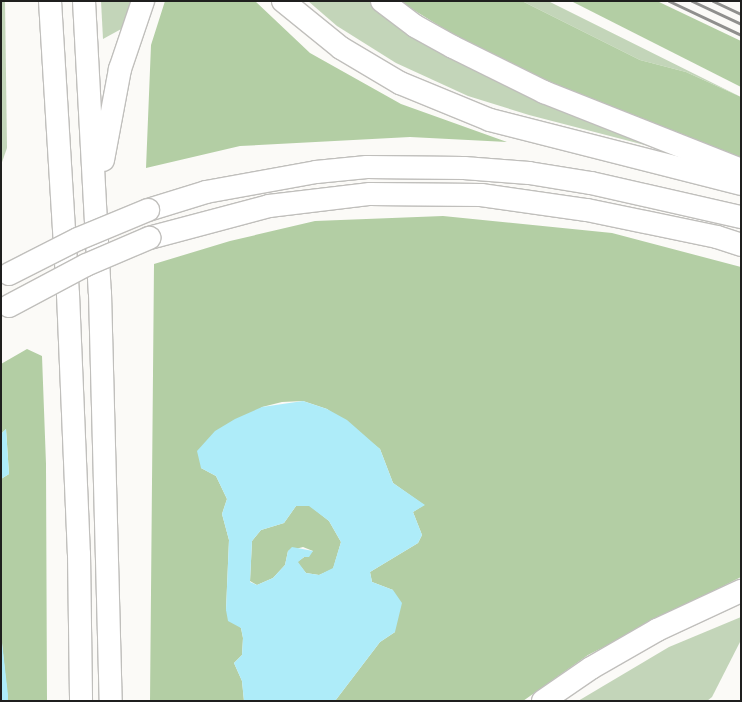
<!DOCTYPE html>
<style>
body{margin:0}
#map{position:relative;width:742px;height:702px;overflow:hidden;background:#fbfaf7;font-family:Arial,sans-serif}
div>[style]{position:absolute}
.green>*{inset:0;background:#c3d5b9}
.forest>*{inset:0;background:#b3cea4}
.water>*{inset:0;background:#aeecf9}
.roads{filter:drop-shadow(1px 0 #c0bfbc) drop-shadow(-1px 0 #c0bfbc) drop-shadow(0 1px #c0bfbc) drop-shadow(0 -1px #c0bfbc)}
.highway>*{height:22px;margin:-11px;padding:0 11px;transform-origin:11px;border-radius:11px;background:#fff}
.rail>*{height:3px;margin:-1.5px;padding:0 1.5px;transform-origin:1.5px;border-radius:1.5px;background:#8f8f8d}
.bridges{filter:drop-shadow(1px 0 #c0bfbc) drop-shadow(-1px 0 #c0bfbc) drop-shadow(0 1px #c0bfbc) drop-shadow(0 -1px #c0bfbc)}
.highway-bridge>*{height:22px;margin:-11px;padding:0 11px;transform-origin:11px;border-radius:11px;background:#fff}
span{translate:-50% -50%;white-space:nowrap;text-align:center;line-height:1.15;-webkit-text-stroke:4px #fff;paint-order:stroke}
.frame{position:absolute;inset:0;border:2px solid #1f1f1e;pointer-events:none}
</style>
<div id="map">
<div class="green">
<i style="clip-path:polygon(1px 1px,5px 1px,7px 148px,1px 165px)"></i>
<i style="clip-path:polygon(101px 1px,131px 1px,123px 28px,103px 39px)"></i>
<i style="clip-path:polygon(308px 1px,372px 1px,691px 157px,529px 115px,468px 96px,396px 63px,337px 26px)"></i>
<i style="clip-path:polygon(522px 1px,548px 1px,741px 97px,686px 72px,640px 60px)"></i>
<i style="clip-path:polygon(741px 617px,741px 640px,712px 697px,707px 701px,578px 701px,669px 647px)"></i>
</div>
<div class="forest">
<i style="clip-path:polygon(165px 1px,255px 1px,310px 53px,401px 104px,507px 142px,410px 137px,240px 146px,146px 168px,151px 45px)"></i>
<i style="clip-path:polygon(399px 1px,522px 1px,640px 60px,686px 72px,741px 97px,741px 158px,546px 82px,477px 49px)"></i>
<i style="clip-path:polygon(571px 1px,657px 1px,741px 41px,741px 87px)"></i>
<i style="clip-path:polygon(443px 216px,612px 233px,741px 267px,741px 577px,588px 655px,523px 701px,335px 701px,380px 642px,395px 632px,393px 590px,372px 582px,370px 572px,418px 543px,422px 535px,413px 512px,424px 505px,393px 483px,380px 449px,327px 409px,303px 401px,282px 402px,262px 407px,201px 468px,216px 476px,227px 499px,222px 514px,229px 540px,226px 610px,241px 628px,243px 638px,242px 655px,234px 663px,242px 681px,244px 701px,150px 701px,154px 264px,230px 241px,315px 221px)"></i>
<i style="clip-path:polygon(27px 349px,42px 356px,46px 464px,47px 701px,8px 701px,1px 634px,1px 479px,9px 474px,6px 429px,1px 434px,1px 364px)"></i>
<i style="clip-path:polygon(309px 505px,329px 521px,341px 542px,333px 569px,319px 575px,306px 573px,297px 562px,313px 551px,303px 547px,288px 551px,285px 565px,273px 578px,257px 585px,250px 581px,252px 541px,261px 530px,284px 523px,296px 506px)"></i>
</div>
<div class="water">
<i style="clip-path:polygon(evenodd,303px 401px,327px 409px,347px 420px,380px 449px,393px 483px,425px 505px,413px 512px,422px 535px,418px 543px,370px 572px,372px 582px,393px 590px,402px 603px,395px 632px,380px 642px,335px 701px,244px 701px,242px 681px,234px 663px,242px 655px,243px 638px,241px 628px,228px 621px,226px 610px,229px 540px,222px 514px,227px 499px,216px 476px,201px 468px,197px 451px,215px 431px,235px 419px,262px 407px,303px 401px,296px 506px,309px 506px,329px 521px,341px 542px,333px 568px,319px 575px,306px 573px,298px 562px,304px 557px,309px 557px,313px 551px,292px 547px,288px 551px,285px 565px,273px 578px,257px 585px,250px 582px,252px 541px,261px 530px,284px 523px,296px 506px)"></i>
<i style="clip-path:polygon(6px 429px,9px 474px,1px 479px,1px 434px)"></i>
<i style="clip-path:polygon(1px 634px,8px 695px,8px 701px,1px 701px)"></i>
</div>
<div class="roads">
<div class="highway">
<i style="left:50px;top:1px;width:294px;rotate:86.5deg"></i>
<i style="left:68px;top:294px;width:260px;rotate:87.6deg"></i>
<i style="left:79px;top:554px;width:147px;rotate:89.2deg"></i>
<i style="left:84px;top:1px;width:292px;rotate:86.9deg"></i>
<i style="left:100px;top:293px;width:408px;rotate:88.5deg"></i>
<i style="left:283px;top:1px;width:75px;rotate:39deg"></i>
<i style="left:341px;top:48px;width:69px;rotate:30.7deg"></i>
<i style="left:400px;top:83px;width:97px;rotate:22.3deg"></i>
<i style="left:490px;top:120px;width:259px;rotate:14.3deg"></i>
<i style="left:382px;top:1px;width:41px;rotate:37.1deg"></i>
<i style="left:415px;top:26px;width:43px;rotate:28.9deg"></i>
<i style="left:453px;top:47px;width:102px;rotate:26.3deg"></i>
<i style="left:544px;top:92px;width:212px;rotate:21.6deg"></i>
<i style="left:103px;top:160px;width:93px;rotate:-79.4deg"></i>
<i style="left:120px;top:69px;width:72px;rotate:-71.3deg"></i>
<i style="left:148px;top:210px;width:61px;rotate:-17.2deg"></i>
<i style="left:206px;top:192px;width:112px;rotate:-10.3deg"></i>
<i style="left:316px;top:172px;width:51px;rotate:-5.6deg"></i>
<i style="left:367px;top:167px;width:97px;rotate:0.6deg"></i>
<i style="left:464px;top:168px;width:65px;rotate:4.4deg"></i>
<i style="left:529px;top:173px;width:63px;rotate:9.2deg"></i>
<i style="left:591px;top:183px;width:154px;rotate:12.8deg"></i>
<i style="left:149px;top:238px;width:124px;rotate:-14.9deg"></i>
<i style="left:269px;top:206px;width:102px;rotate:-6.8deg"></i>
<i style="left:370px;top:194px;width:111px;rotate:0.5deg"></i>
<i style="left:481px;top:195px;width:107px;rotate:8.1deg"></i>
<i style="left:587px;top:210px;width:133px;rotate:11.7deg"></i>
<i style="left:717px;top:237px;width:25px;rotate:18deg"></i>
<i style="left:543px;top:701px;width:58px;rotate:-34.5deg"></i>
<i style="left:591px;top:668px;width:76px;rotate:-29.9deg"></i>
<i style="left:657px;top:630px;width:93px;rotate:-24.9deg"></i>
</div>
</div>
<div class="rail">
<i style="left:669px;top:1px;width:80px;rotate:25.3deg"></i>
<i style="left:692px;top:1px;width:54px;rotate:25.1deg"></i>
<i style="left:713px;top:1px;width:31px;rotate:25deg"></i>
</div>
<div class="bridges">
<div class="highway-bridge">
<i style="left:9px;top:274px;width:77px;rotate:-26.9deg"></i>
<i style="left:78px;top:239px;width:76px;rotate:-22.5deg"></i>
<i style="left:9px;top:306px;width:87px;rotate:-28deg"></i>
<i style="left:86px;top:265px;width:69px;rotate:-23.2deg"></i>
</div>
</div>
<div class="frame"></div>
</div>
